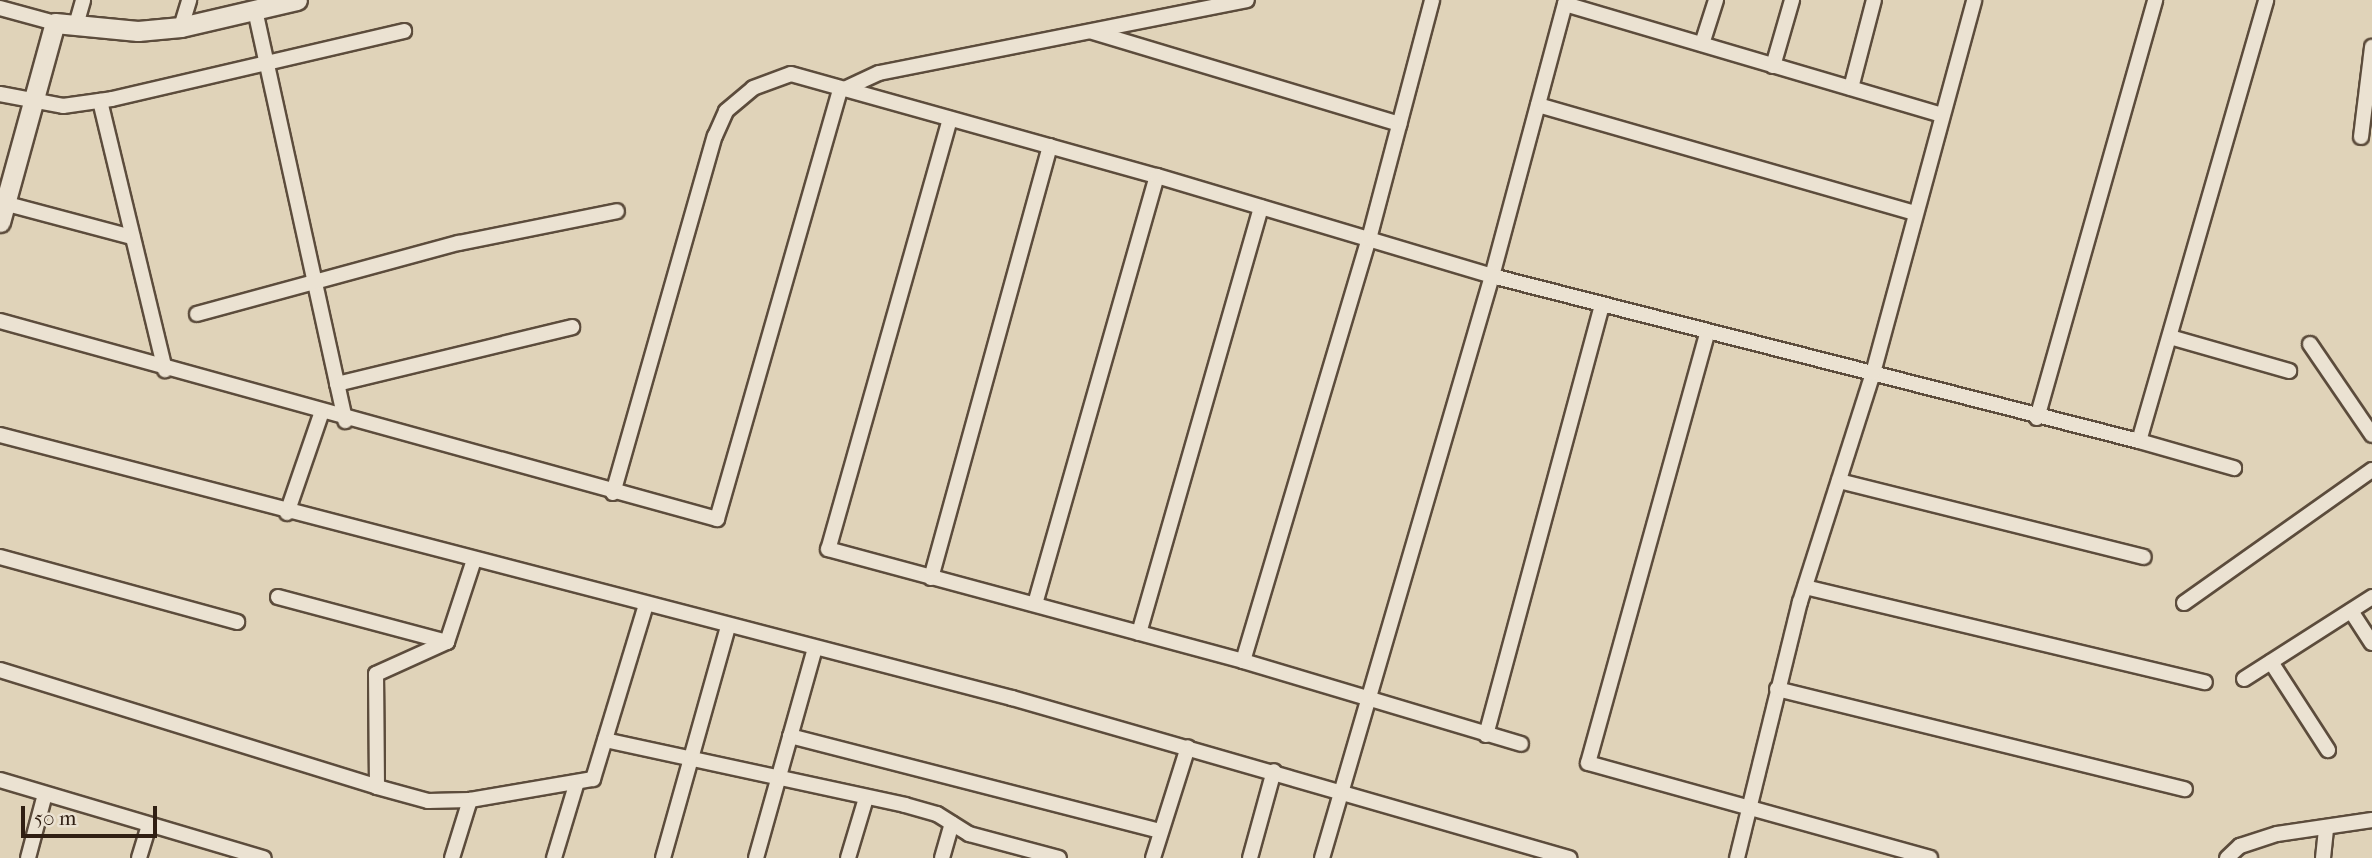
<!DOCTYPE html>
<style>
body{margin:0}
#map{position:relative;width:2372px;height:858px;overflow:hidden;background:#e0d3b9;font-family:"IM FELL French Canon",serif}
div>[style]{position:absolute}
.roads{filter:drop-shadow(2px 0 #5c4c3c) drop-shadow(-2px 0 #5c4c3c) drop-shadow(0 2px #5c4c3c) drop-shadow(0 -2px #5c4c3c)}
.minor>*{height:14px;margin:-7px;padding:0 7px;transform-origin:7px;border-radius:7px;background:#ebe2d2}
.tertiary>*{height:19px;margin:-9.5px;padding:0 9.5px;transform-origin:9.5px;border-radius:9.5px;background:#ebe2d2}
span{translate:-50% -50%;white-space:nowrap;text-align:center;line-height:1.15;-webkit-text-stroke:5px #ebe2d2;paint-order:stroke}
.scale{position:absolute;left:21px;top:806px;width:136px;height:32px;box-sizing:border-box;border:4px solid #301f13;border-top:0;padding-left:9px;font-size:21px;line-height:24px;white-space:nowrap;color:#301f13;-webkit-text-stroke:5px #ebe2d2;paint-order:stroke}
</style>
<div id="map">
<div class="roads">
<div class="minor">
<i style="left:1566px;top:0;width:286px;rotate:105deg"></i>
<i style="left:1492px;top:276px;width:668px;rotate:14.31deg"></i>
<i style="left:2139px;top:441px;width:459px;rotate:-73.9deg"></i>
<i style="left:1565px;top:4px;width:393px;rotate:16.4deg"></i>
<i style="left:0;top:8px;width:57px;rotate:15.3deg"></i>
<i style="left:255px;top:10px;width:421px;rotate:77.6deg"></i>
<i style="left:76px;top:25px;width:26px;rotate:-74deg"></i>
<i style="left:181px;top:27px;width:28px;rotate:-73deg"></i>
<i style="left:1093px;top:32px;width:320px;rotate:16.7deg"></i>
<i style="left:1702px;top:44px;width:46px;rotate:-72.3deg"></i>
<i style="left:1773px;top:66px;width:69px;rotate:-73.9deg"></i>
<i style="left:1851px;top:88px;width:91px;rotate:-75.4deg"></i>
<i style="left:0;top:94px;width:64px;rotate:10.8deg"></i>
<i style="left:63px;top:106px;width:49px;rotate:-8.1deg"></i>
<i style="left:112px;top:99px;width:300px;rotate:-13.1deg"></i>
<i style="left:100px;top:101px;width:277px;rotate:76.4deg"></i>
<i style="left:1538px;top:105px;width:392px;rotate:16deg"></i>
<i style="left:950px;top:119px;width:447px;rotate:105.8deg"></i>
<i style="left:828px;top:549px;width:430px;rotate:15.1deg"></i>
<i style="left:1243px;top:661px;width:290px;rotate:16.6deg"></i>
<i style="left:2361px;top:137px;width:91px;rotate:-83deg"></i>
<i style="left:0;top:202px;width:137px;rotate:14.9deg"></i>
<i style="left:197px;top:314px;width:271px;rotate:-15.2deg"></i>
<i style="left:459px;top:243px;width:161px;rotate:-11.4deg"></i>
<i style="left:0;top:321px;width:744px;rotate:15.44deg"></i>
<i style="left:717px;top:519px;width:445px;rotate:-74deg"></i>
<i style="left:840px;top:91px;width:43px;rotate:-24.8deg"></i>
<i style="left:879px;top:73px;width:375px;rotate:-11.2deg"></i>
<i style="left:1707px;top:334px;width:445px;rotate:105.5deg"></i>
<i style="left:1588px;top:763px;width:355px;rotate:15.5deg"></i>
<i style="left:2170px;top:337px;width:124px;rotate:15.9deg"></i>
<i style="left:2310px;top:344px;width:110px;rotate:55.7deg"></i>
<i style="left:337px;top:384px;width:242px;rotate:-13.6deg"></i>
<i style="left:2037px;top:418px;width:434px;rotate:-74.2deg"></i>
<i style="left:0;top:435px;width:1046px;rotate:14.57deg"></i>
<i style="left:1012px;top:698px;width:580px;rotate:16.03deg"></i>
<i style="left:2139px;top:441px;width:99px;rotate:15.9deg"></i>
<i style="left:1839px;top:481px;width:314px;rotate:14deg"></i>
<i style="left:613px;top:493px;width:371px;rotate:-74.1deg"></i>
<i style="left:715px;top:136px;width:27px;rotate:-66deg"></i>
<i style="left:726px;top:111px;width:35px;rotate:-40deg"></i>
<i style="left:753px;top:88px;width:40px;rotate:-20.2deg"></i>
<i style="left:791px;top:74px;width:380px;rotate:15.6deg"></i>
<i style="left:287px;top:513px;width:105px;rotate:-71deg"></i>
<i style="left:0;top:557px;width:246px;rotate:15.3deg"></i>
<i style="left:931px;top:578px;width:448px;rotate:-74.6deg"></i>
<i style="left:1805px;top:587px;width:411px;rotate:13.4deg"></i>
<i style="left:278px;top:597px;width:175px;rotate:14.9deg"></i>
<i style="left:2184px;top:603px;width:230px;rotate:-35.3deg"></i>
<i style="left:1035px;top:604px;width:445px;rotate:-74.1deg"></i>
<i style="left:1157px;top:176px;width:350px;rotate:16.6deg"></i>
<i style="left:1492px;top:276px;width:606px;rotate:106.28deg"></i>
<i style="left:2351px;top:611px;width:38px;rotate:57deg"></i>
<i style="left:1139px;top:633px;width:443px;rotate:-74deg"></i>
<i style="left:1243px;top:661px;width:440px;rotate:-73.4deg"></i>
<i style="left:1369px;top:239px;width:247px;rotate:-75.2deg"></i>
<i style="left:2271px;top:662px;width:105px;rotate:57.1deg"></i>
<i style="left:0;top:670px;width:395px;rotate:17.2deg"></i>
<i style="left:377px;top:787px;width:53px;rotate:15.4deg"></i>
<i style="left:428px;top:801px;width:42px;rotate:-1.4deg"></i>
<i style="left:470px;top:800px;width:125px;rotate:-9.7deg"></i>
<i style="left:593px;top:779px;width:182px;rotate:-73.1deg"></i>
<i style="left:2244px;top:679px;width:152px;rotate:-32.6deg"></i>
<i style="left:1777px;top:689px;width:420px;rotate:13.8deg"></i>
<i style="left:1486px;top:735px;width:444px;rotate:-74.9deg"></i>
<i style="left:790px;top:736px;width:383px;rotate:14.4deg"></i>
<i style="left:605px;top:740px;width:307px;rotate:12.2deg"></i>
<i style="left:905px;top:805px;width:33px;rotate:16deg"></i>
<i style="left:937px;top:814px;width:38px;rotate:32deg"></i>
<i style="left:969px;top:834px;width:93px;rotate:14.9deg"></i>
<i style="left:0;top:780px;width:275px;rotate:16.5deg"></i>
<i style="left:377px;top:787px;width:113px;rotate:-90.5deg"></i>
<i style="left:376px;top:674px;width:78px;rotate:-24.3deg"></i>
<i style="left:447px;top:642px;width:86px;rotate:-71.8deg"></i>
<i style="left:28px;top:858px;width:66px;rotate:-75.1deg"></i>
<i style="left:139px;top:858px;width:34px;rotate:-73deg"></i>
<i style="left:452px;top:858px;width:61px;rotate:-72.8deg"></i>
<i style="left:554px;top:858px;width:76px;rotate:-73.2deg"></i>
<i style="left:663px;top:858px;width:241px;rotate:-74.3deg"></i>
<i style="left:756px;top:858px;width:218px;rotate:-74.3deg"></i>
<i style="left:848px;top:858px;width:63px;rotate:-73.3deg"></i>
<i style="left:942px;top:858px;width:36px;rotate:-74deg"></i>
<i style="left:1153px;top:858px;width:116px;rotate:-72.5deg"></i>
<i style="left:1250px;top:858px;width:90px;rotate:-74.6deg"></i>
<i style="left:1737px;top:858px;width:264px;rotate:-76.2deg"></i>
<i style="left:1800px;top:602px;width:240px;rotate:-72.3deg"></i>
<i style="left:1873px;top:373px;width:386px;rotate:-74.8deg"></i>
<i style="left:2227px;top:858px;width:18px;rotate:-43deg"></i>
<i style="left:2240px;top:846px;width:39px;rotate:-18deg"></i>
<i style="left:2277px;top:834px;width:96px;rotate:-8.4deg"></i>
<i style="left:2323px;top:858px;width:31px;rotate:-84deg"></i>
</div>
<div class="tertiary">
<i style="left:0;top:222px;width:206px;rotate:-74.6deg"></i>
<i style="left:55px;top:23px;width:83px;rotate:5.5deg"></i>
<i style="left:138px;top:31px;width:43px;rotate:-5.3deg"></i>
<i style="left:181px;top:27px;width:119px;rotate:-13.1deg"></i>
</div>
</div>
<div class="scale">50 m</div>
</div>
